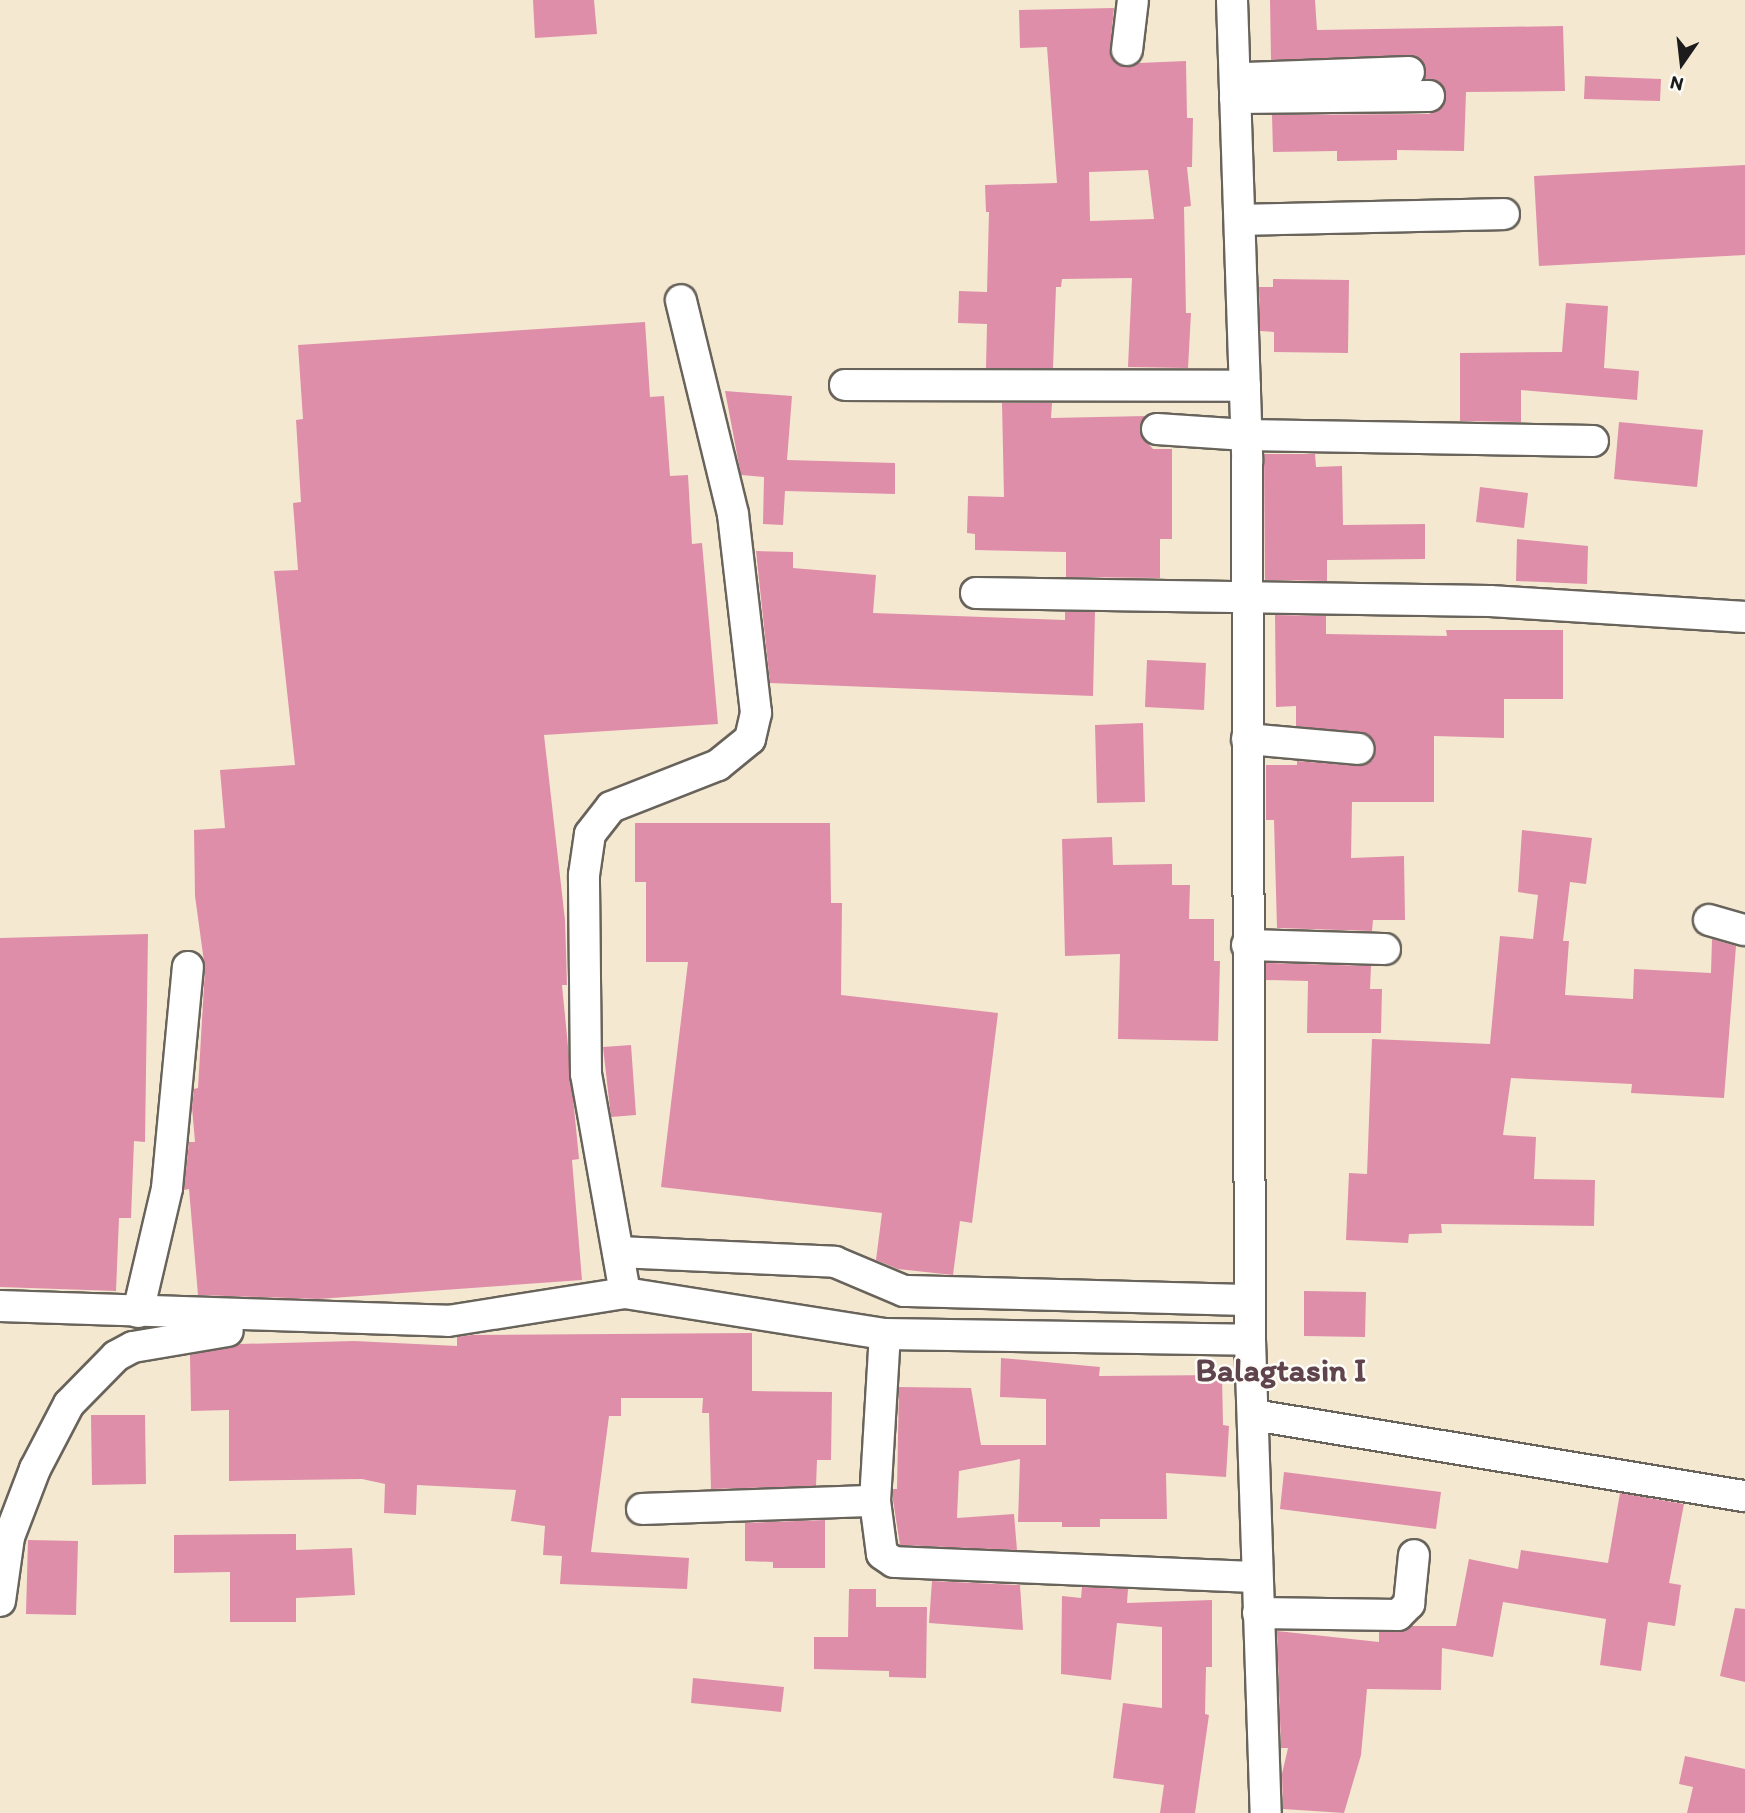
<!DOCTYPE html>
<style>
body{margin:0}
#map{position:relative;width:1745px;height:1813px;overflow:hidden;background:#f5e8d1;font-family:Itim,sans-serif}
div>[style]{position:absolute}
.building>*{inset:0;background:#de8ea9}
.roads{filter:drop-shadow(2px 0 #68635b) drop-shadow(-2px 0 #68635b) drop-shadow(0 2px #68635b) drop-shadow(0 -2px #68635b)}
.minor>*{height:30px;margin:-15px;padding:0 15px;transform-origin:15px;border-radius:15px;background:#fff}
span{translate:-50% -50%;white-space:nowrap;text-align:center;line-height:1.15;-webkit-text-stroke:5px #fdfcf7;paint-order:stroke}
.quarter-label{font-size:33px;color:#60444d;font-weight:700}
.north{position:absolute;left:1647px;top:28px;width:70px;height:70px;-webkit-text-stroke:5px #fdfcf7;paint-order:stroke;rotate:194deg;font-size:19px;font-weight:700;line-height:28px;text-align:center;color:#1c1c1c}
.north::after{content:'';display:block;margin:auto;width:24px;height:32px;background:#1c1c1c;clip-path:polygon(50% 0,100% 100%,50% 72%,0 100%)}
</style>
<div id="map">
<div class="building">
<i style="clip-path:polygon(533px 0,594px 0,597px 34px,535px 38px)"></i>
<i style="clip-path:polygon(1270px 0,1315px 0,1317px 30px,1563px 26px,1565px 91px,1466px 92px,1464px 151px,1397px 150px,1397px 160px,1337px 161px,1337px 151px,1273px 152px,1272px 115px,1429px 114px,1444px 105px,1446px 95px,1438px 81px,1425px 79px,1423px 62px,1409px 55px,1271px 60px)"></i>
<i style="clip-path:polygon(evenodd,1114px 8px,1110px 49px,1116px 64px,1126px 67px,1139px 63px,1186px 61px,1187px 118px,1193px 118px,1192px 167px,1187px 167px,1191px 206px,1184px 207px,1186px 313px,1191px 313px,1188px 368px,1128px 367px,1132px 278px,1062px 279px,1061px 287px,1056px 287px,1053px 368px,986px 368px,987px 324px,958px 323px,959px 291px,987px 292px,989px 212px,986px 212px,985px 185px,1057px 183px,1047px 47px,1020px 48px,1019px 10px,1114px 8px,1148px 170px,1154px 219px,1090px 221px,1089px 172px,1148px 170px)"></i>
<i style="clip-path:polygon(1585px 76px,1661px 79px,1660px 101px,1584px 99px)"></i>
<i style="clip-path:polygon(1745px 165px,1745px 255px,1539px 266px,1534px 176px)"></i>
<i style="clip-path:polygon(1273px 279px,1349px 280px,1348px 353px,1274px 352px,1274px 332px,1260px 331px,1259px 287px,1273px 287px)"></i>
<i style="clip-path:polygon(1566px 303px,1608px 306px,1604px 368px,1639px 371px,1637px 400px,1521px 390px,1521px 422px,1460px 421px,1460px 353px,1562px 352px)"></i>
<i style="clip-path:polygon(645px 322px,650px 397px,664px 396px,670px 476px,688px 475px,692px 544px,702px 543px,718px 724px,544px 735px,565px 920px,567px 985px,562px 985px,579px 1159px,572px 1160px,582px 1280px,318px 1299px,198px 1295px,189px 1189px,184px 1190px,189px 1142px,195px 1142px,192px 1107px,194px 1089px,198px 1088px,205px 969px,195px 896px,194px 830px,225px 828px,220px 770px,295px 765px,274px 571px,298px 570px,293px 503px,301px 502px,296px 420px,303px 419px,298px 345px)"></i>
<i style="clip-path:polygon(725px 391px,792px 396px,787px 460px,895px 463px,895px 494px,785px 491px,783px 525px,763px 524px,764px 477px,741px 475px)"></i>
<i style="clip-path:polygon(1002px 403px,1052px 403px,1051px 418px,1146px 416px,1140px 427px,1142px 437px,1153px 449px,1172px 449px,1172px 539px,1160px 539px,1160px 578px,1066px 577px,1066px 552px,975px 550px,975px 534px,967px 533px,968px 496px,1004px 497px)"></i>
<i style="clip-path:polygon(1619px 422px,1703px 430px,1697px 487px,1614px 479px)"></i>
<i style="clip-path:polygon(1264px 454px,1315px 454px,1316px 467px,1342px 466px,1343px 525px,1425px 524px,1425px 559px,1327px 560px,1327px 581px,1265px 580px)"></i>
<i style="clip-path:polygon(1480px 487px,1528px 493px,1524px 528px,1476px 522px)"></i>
<i style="clip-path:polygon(1517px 539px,1588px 546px,1587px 584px,1516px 581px)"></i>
<i style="clip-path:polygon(756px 551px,793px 552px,793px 568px,876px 575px,873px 613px,1065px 620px,1065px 612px,1095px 612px,1093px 696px,770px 683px)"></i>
<i style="clip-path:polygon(1275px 615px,1326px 616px,1326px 634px,1447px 636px,1446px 630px,1563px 630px,1563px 699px,1504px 699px,1504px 738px,1434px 736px,1434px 802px,1352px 802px,1351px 858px,1404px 856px,1405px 920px,1373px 920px,1372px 931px,1277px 928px,1274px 820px,1266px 820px,1266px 765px,1297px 765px,1297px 761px,1358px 766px,1373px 760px,1376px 750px,1368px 734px,1296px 726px,1296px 706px,1276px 707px)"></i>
<i style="clip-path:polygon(1147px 660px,1206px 663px,1204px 710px,1145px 707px)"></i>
<i style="clip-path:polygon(1143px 723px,1145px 802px,1097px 803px,1095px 725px)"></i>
<i style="clip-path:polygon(635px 823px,830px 823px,831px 903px,842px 903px,841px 995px,998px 1013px,972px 1223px,960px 1221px,953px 1275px,898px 1269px,876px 1260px,882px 1213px,661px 1187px,688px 962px,646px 962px,646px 882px,635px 882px)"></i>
<i style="clip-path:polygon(1522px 830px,1592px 838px,1586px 884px,1570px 882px,1563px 941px,1569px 941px,1565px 995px,1633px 999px,1634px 969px,1711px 973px,1712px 939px,1736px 946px,1724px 1098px,1631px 1093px,1632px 1084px,1511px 1078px,1503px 1135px,1536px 1137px,1534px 1179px,1595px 1180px,1594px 1226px,1441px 1224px,1442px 1233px,1409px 1234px,1408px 1243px,1346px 1240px,1349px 1173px,1367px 1174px,1372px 1039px,1490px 1044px,1500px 936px,1533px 939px,1538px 895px,1518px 892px)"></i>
<i style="clip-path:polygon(1112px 837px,1113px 865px,1172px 864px,1172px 885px,1190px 885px,1189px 919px,1214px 919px,1214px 961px,1220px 961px,1218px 1041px,1118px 1039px,1120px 954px,1065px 956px,1062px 839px)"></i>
<i style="clip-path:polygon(148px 934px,145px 1142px,134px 1141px,131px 1218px,119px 1218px,116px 1291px,0 1287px,0 938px)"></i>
<i style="clip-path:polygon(1266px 963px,1371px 966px,1370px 989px,1382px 989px,1381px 1033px,1307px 1033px,1308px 981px,1266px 980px)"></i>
<i style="clip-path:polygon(631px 1045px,636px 1115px,611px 1117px,603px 1047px)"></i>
<i style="clip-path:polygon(1304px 1291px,1366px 1292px,1365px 1337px,1304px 1336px)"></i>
<i style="clip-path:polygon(752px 1333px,752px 1391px,832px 1392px,831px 1460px,817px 1460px,816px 1486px,711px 1489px,709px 1413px,702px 1413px,703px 1398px,621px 1398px,621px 1416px,609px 1416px,591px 1552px,689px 1558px,687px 1589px,560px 1584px,562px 1556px,543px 1555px,545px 1526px,511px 1521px,516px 1490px,417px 1485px,416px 1515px,384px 1513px,385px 1484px,362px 1479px,229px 1481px,229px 1410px,191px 1411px,190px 1355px,240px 1344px,354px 1341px,457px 1346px,457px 1337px,472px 1335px)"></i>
<i style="clip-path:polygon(1001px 1358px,1100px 1367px,1099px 1376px,1222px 1375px,1223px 1425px,1229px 1426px,1226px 1477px,1166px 1473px,1167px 1519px,1100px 1519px,1100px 1527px,1062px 1527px,1062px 1522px,1018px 1522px,1020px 1459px,959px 1471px,957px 1518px,1014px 1514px,1017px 1550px,900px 1545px,893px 1500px,893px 1489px,897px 1489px,899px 1387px,971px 1388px,981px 1445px,1046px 1445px,1046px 1399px,1000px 1397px)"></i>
<i style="clip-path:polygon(91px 1415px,145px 1415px,146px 1484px,92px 1485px)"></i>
<i style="clip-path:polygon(1284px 1472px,1441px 1492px,1436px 1529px,1280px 1509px)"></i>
<i style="clip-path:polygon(1620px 1493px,1684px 1504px,1669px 1583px,1681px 1585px,1675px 1626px,1648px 1622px,1641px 1671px,1600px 1665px,1606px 1619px,1503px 1602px,1493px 1657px,1442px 1648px,1441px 1690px,1367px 1689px,1361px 1755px,1344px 1813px,1283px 1809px,1282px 1774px,1288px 1748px,1281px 1748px,1277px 1631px,1379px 1642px,1379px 1632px,1404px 1631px,1412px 1626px,1456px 1626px,1469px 1559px,1518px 1569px,1521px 1550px,1608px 1563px)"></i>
<i style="clip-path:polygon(825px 1520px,825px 1568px,773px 1568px,773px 1562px,745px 1561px,745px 1523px)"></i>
<i style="clip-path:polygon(296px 1534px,296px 1550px,352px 1548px,355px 1595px,296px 1598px,296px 1622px,230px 1622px,230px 1572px,174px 1573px,174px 1535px)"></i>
<i style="clip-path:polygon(28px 1540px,78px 1541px,76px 1615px,26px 1614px)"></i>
<i style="clip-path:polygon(932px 1581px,1020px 1585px,1023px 1630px,929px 1623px)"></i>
<i style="clip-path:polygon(1082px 1587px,1128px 1589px,1127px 1603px,1212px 1600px,1212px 1667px,1206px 1667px,1205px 1714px,1209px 1715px,1195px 1813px,1160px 1813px,1164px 1785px,1113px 1778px,1123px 1703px,1162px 1708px,1162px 1627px,1117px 1623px,1111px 1680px,1061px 1674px,1062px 1596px,1081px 1598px)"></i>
<i style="clip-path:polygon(849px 1589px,876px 1589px,876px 1607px,927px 1607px,926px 1678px,889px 1677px,889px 1671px,814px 1669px,814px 1637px,848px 1637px)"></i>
<i style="clip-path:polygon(1735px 1608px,1745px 1609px,1745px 1682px,1720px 1676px)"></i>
<i style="clip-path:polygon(693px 1678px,784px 1687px,781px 1712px,691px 1703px)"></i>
<i style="clip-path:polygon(1685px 1756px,1745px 1769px,1745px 1813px,1687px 1813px,1693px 1787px,1679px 1784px)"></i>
</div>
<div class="roads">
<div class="minor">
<i style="left:1232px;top:0;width:460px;rotate:88.1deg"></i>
<i style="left:1247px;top:460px;width:880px;rotate:89.8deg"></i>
<i style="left:1250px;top:1340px;width:473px;rotate:88.1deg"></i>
<i style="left:1127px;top:50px;width:50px;rotate:-83.2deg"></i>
<i style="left:1246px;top:78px;width:163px;rotate:-2.1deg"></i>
<i style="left:1235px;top:98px;width:194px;rotate:-0.6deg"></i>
<i style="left:1240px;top:220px;width:264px;rotate:-1.3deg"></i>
<i style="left:845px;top:385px;width:400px;rotate:0.1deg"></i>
<i style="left:1157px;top:429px;width:89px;rotate:3.9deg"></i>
<i style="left:1246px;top:435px;width:347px;rotate:1deg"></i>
<i style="left:976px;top:593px;width:514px;rotate:0.89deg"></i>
<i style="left:1490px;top:601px;width:256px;rotate:3.6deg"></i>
<i style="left:1247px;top:739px;width:112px;rotate:5.1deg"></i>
<i style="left:1709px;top:920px;width:37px;rotate:16deg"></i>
<i style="left:1247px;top:945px;width:138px;rotate:1.7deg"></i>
<i style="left:618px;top:1252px;width:217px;rotate:2.6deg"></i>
<i style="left:835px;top:1262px;width:75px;rotate:22.8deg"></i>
<i style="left:904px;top:1291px;width:346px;rotate:1.5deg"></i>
<i style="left:625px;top:1293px;width:222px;rotate:-100.1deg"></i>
<i style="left:586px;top:1074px;width:199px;rotate:-90.6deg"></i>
<i style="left:584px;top:875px;width:41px;rotate:-81.7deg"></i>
<i style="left:590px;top:834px;width:34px;rotate:-52deg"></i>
<i style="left:611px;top:807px;width:115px;rotate:-21.4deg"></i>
<i style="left:718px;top:765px;width:41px;rotate:-39.1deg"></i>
<i style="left:750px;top:739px;width:27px;rotate:-77deg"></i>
<i style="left:756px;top:713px;width:200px;rotate:-96.6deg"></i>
<i style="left:733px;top:514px;width:220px;rotate:-103.7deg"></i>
<i style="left:0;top:1306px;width:448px;rotate:1.9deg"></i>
<i style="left:448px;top:1321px;width:179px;rotate:-9deg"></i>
<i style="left:625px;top:1293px;width:263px;rotate:9deg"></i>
<i style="left:885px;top:1334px;width:365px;rotate:0.9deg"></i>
<i style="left:138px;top:1312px;width:127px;rotate:-76.8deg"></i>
<i style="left:167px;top:1188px;width:222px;rotate:-84.6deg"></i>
<i style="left:1254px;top:1415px;width:498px;rotate:9.4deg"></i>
<i style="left:875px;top:1501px;width:53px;rotate:82.5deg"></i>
<i style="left:882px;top:1554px;width:14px;rotate:34deg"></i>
<i style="left:894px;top:1562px;width:363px;rotate:2.4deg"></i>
<i style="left:642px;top:1509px;width:233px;rotate:-2deg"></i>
<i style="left:875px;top:1501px;width:167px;rotate:-86.6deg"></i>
<i style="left:0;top:1601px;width:65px;rotate:-82deg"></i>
<i style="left:9px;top:1537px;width:73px;rotate:-69.1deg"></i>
<i style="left:35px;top:1469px;width:73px;rotate:-62.4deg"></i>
<i style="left:69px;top:1404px;width:67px;rotate:-45.6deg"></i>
<i style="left:116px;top:1356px;width:19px;rotate:-28deg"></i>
<i style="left:133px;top:1347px;width:96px;rotate:-9.6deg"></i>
<i style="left:1258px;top:1613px;width:140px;rotate:0.8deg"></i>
<i style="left:1398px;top:1615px;width:16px;rotate:-45deg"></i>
<i style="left:1409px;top:1604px;width:49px;rotate:-84.2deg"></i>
</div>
</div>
<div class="quarter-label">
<span style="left:1281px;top:1370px">Balagtasin I</span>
</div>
<div class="north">N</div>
</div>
